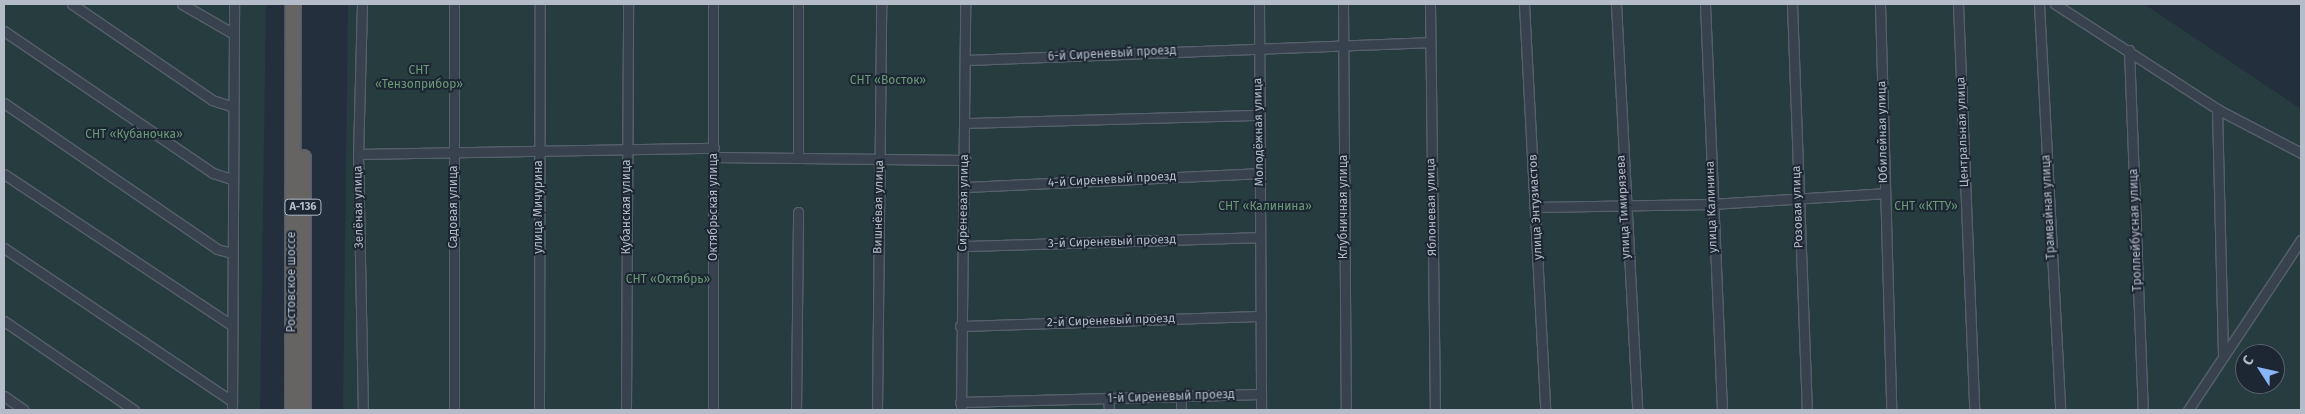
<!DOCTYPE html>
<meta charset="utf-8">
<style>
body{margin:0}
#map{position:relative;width:2305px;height:414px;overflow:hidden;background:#242f3e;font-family:"Fira Sans",sans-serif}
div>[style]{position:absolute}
.green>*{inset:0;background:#263c3f}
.roads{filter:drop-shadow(1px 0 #565f6c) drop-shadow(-1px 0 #565f6c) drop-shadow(0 1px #565f6c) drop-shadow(0 -1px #565f6c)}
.minor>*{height:9px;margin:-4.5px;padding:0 4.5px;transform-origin:4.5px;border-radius:4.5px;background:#38414e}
.trunk>*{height:15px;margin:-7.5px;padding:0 7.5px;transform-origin:7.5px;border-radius:7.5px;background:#656462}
span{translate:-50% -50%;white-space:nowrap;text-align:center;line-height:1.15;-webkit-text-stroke:4px #1d2633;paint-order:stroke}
.shield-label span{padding:1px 4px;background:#1d2633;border:1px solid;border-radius:4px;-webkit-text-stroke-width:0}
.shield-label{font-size:11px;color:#b4bcc9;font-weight:700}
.street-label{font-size:12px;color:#b4bcc9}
.park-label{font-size:12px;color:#6b9a76}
.frame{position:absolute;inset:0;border:5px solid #b4bcc9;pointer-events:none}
.north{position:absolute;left:2235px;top:344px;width:50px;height:50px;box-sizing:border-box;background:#1d2633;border:1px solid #59626f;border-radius:50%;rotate:305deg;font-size:14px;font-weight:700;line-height:20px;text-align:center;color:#b4bcc9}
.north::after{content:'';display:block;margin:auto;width:18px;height:22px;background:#8ab4f8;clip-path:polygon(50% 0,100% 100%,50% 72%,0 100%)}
</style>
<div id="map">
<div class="green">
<i style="clip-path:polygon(4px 4px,266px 4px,260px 410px,4px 410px)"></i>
<i style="clip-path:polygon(evenodd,348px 4px,2144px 4px,2301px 109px,2301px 410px,343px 410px,348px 4px,2245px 354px,2275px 354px,2275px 384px,2245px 384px,2245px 354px)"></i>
</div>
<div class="roads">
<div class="minor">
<i style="left:72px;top:4px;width:170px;rotate:34.4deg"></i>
<i style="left:212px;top:100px;width:22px;rotate:18deg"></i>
<i style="left:182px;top:4px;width:60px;rotate:30deg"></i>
<i style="left:362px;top:4px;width:150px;rotate:91.5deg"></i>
<i style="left:358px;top:154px;width:256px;rotate:88.9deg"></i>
<i style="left:454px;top:4px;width:406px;rotate:90deg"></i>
<i style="left:798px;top:4px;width:153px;rotate:90deg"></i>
<i style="left:1259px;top:4px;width:406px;rotate:89.7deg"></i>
<i style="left:1343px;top:4px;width:406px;rotate:89.6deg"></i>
<i style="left:1430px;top:4px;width:406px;rotate:89.3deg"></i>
<i style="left:1524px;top:4px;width:407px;rotate:87deg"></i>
<i style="left:1616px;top:4px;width:407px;rotate:87deg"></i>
<i style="left:1705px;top:4px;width:406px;rotate:87.6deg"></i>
<i style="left:1792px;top:4px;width:406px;rotate:87.9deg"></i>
<i style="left:1880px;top:4px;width:406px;rotate:88.4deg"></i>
<i style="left:1958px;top:4px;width:406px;rotate:87.7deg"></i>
<i style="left:2039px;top:4px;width:407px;rotate:87deg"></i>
<i style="left:2055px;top:4px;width:193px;rotate:32.9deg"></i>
<i style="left:2217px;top:109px;width:95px;rotate:27.6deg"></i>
<i style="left:4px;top:31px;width:253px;rotate:34.2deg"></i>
<i style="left:213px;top:173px;width:20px;rotate:18deg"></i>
<i style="left:2129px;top:50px;width:360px;rotate:87.8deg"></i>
<i style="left:965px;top:60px;width:465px;rotate:-2.2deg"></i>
<i style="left:4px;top:103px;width:258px;rotate:34.4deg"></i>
<i style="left:217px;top:249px;width:16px;rotate:15deg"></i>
<i style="left:2217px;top:109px;width:246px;rotate:88.6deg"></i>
<i style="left:966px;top:123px;width:292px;rotate:-1.6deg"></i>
<i style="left:358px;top:154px;width:356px;rotate:-1deg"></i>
<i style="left:714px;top:157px;width:252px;rotate:0.7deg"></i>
<i style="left:4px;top:174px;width:273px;rotate:33.6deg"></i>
<i style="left:965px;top:187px;width:294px;rotate:-2.7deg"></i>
<i style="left:1536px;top:207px;width:175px;rotate:-1deg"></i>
<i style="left:1711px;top:204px;width:173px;rotate:-3.6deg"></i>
<i style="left:963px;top:246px;width:297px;rotate:-1.7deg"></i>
<i style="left:4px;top:248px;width:275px;rotate:33.9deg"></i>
<i style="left:4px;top:321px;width:158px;rotate:34.4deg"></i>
<i style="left:960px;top:326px;width:301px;rotate:-1.9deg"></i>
<i style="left:4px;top:396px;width:24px;rotate:35deg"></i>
<i style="left:1181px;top:397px;width:13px;rotate:90deg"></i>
<i style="left:1108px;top:398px;width:12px;rotate:85deg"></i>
<i style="left:960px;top:402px;width:301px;rotate:-1.5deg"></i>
<i style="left:232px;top:410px;width:406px;rotate:-89.7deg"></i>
<i style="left:539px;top:410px;width:406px;rotate:-89.9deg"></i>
<i style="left:626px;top:410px;width:406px;rotate:-89.7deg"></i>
<i style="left:713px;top:410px;width:406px;rotate:-90deg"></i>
<i style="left:796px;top:410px;width:198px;rotate:-89.4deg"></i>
<i style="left:877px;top:410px;width:406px;rotate:-89.4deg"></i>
<i style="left:961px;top:410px;width:406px;rotate:-89.4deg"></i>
<i style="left:2188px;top:410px;width:204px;rotate:-56.4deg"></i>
</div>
<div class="trunk">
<i style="left:292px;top:410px;width:406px;rotate:-89.9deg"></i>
<i style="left:303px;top:410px;width:253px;rotate:-90deg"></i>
</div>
</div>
<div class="shield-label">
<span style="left:303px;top:207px">А-136</span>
</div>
<div class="street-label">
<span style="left:1112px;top:54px;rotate:-3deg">6-й Сиреневый проезд</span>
<span style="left:1259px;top:132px;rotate:-91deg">Молодёжная улица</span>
<span style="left:1883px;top:132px;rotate:-91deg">Юбилейная улица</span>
<span style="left:1963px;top:132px;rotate:-92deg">Центральная улица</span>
<span style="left:1112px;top:180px;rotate:-3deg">4-й Сиреневый проезд</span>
<span style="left:964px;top:203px;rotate:-89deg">Сиреневая улица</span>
<span style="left:359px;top:207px;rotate:-91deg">Зелёная улица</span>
<span style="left:454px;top:207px;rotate:-90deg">Садовая улица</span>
<span style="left:539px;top:207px;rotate:-90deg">улица Мичурина</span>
<span style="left:627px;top:207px;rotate:-90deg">Кубанская улица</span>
<span style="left:714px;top:207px;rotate:-90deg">Октябрьская улица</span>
<span style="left:879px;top:207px;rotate:-89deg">Вишнёвая улица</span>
<span style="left:1344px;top:207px;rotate:-90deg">Клубничная улица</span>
<span style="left:1432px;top:207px;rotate:-91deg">Яблоневая улица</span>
<span style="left:1536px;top:207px;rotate:-93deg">улица Энтузиастов</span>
<span style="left:1624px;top:207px;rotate:-93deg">улица Тимирязева</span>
<span style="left:1712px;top:207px;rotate:-92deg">улица Калинина</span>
<span style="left:1798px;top:207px;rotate:-92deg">Розовая улица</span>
<span style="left:2049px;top:207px;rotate:-93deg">Трамвайная улица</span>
<span style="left:2136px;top:230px;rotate:-92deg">Троллейбусная улица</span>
<span style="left:1112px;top:242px;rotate:-2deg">3-й Сиреневый проезд</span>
<span style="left:292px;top:282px;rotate:-90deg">Ростовское шоссе</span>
<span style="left:1111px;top:321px;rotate:-2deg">2-й Сиреневый проезд</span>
<span style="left:1171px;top:397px;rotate:-2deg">1-й Сиреневый проезд</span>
</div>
<div class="park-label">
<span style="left:419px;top:78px">СНТ<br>«Тензоприбор»</span>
<span style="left:888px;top:81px">СНТ «Восток»</span>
<span style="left:134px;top:135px">СНТ «Кубаночка»</span>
<span style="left:1265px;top:207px">СНТ «Калинина»</span>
<span style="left:1926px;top:207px">СНТ «КТТУ»</span>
<span style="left:668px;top:280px">СНТ «Октябрь»</span>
</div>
<div class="frame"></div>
<div class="north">С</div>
</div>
